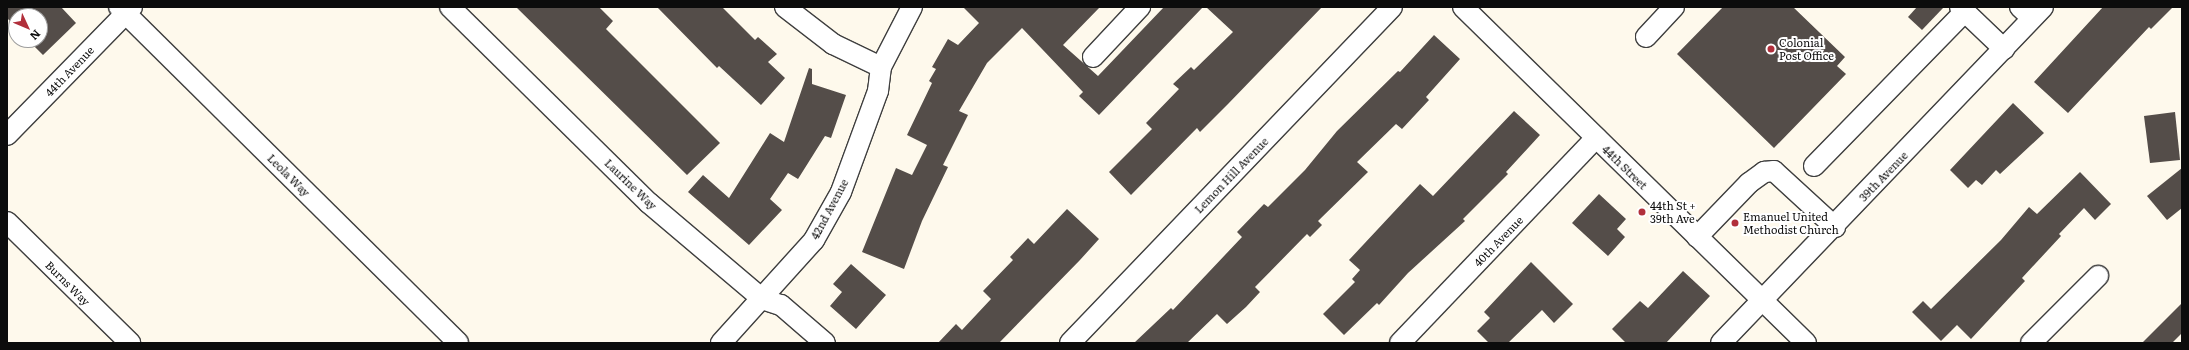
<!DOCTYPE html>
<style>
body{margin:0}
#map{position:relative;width:2189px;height:350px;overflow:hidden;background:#fef9ec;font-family:Literata,serif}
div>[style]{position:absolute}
.building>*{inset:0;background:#544d49}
.roads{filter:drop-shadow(1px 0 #3f3f3f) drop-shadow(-1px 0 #3f3f3f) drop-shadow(0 1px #3f3f3f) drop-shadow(0 -1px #3f3f3f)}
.minor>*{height:20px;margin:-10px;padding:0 10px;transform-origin:10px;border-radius:10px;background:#fff}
.dots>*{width:11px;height:11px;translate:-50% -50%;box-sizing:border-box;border:2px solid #fff;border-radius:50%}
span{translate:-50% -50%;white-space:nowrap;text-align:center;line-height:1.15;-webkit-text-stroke:4px #fff;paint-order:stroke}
.poi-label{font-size:11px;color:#0c0c0c}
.left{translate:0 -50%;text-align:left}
.street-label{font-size:11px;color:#0c0c0c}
.frame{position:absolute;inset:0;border:8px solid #0c0c0c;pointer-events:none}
.north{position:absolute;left:8px;top:8px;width:40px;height:40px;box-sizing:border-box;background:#fff;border:1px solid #9e9e9e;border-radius:50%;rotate:134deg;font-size:11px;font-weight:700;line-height:16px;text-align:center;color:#0c0c0c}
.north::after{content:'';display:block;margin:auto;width:14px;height:18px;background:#b12f3b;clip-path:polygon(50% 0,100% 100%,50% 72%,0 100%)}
</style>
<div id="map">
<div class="building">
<i style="clip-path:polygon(7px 7px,61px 7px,76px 23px,43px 55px,28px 40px,40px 40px,40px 16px,16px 16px,16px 27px,7px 18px)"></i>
<i style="clip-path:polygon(516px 7px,599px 7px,613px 21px,606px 29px,720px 143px,687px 175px)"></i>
<i style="clip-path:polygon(657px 7px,722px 7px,755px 40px,758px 37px,777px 54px,768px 62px,785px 78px,761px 105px,719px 66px,717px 68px)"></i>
<i style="clip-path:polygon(963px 7px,1100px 7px,1063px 45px,1098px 76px,1164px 7px,1203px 7px,1099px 115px,1079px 96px,1083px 92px,1022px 28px,987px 63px,959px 111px,968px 115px,943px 165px,948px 167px,922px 221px,904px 269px,862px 252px,896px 168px,912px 175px,927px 145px,907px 135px,932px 83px,929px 81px,936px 69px,932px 67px,948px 39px,958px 45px,979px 23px)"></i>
<i style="clip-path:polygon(1206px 7px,1322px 7px,1228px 104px,1200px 132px,1197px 128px,1131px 195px,1109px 172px,1152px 129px,1146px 123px,1179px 89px,1173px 84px,1191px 67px,1194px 70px,1233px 32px)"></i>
<i style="clip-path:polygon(1723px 7px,1793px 7px,1845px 57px,1837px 66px,1846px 74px,1774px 148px,1677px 54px)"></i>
<i style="clip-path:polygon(1917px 7px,1944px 7px,1922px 30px,1908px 17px)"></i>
<i style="clip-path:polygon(2103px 7px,2173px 7px,2151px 29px,2149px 27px,2068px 113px,2034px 82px)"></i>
<i style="clip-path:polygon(1434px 35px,1460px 59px,1426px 97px,1429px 100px,1402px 129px,1396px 124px,1357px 162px,1368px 172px,1318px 221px,1322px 225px,1310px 237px,1307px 234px,1255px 287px,1260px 292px,1246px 307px,1227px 324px,1217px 314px,1187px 343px,1134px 343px,1171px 308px,1173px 310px,1242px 237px,1237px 232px,1264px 204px,1268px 207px,1305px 170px,1337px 131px,1398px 71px,1400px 72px)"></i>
<i style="clip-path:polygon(809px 68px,812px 69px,812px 84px,846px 95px,831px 138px,825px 136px,798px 179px,788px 173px,770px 199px,782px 210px,749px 245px,688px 192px,703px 175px,729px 198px,770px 133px,784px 142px)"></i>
<i style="clip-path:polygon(2013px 103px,2044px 133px,2000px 174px,1996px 170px,1982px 185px,1976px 180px,1968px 188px,1950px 170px)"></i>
<i style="clip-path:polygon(1514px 111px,1540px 135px,1506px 172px,1508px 174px,1463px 219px,1465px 221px,1408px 273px,1379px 305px,1377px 303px,1344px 335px,1323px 314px,1355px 282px,1352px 279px,1360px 270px,1349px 260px,1420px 184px,1433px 196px)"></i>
<i style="clip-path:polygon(2175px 112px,2180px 160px,2150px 163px,2144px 116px)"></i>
<i style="clip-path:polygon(2182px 168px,2182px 208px,2167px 220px,2147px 196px)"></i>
<i style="clip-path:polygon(2080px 172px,2111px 204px,2095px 220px,2084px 208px,2059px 234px,2061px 236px,2022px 278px,2025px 281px,1971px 339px,1957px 325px,1941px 341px,1912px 312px,1923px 301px,1931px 309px,2001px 240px,2029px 207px,2037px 214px)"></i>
<i style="clip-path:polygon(1599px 194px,1626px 219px,1617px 229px,1625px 237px,1608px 256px,1572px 223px)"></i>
<i style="clip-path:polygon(1067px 209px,1099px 239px,1080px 260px,999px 343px,938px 343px,956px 324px,962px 330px,991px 299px,983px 291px,1013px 260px,1010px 257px,1028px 238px,1034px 244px)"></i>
<i style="clip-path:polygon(1531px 262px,1573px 304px,1554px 323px,1542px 310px,1508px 343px,1489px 343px,1477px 331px,1490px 318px,1484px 312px)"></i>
<i style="clip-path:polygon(851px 264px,886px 295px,856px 329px,830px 306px,842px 292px,833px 284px)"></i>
<i style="clip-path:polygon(1683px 271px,1710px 296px,1666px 343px,1626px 343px,1612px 329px,1640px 301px,1648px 308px)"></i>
<i style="clip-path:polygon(2182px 303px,2182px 333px,2172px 343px,2142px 343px)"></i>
</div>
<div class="roads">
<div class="minor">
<i style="left:119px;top:7px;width:477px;rotate:44.7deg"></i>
<i style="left:450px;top:7px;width:279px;rotate:44.6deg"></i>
<i style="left:649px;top:203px;width:148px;rotate:40.3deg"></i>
<i style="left:762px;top:299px;width:20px;rotate:18deg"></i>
<i style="left:781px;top:305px;width:58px;rotate:40.8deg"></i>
<i style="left:785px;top:7px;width:61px;rotate:37.6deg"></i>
<i style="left:833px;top:44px;width:53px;rotate:25.6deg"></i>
<i style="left:1463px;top:7px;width:480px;rotate:44.4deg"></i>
<i style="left:1960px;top:7px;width:61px;rotate:43.7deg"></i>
<i style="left:2020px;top:7px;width:16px;rotate:43deg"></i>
<i style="left:1646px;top:37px;width:41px;rotate:-47deg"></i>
<i style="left:1093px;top:57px;width:69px;rotate:-46.8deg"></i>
<i style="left:7px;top:135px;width:179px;rotate:-45.7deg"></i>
<i style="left:1814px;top:166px;width:216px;rotate:-45.7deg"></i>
<i style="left:7px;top:222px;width:173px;rotate:44.5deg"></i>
<i style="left:1697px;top:237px;width:75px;rotate:-46.1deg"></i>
<i style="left:1749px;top:183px;width:19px;rotate:-36deg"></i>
<i style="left:1764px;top:172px;width:10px;rotate:-6deg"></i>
<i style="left:1774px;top:171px;width:83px;rotate:42.6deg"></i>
<i style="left:721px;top:343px;width:139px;rotate:-47.9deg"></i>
<i style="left:814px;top:240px;width:55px;rotate:-60.6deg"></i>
<i style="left:841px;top:192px;width:108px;rotate:-69.9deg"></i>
<i style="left:878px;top:91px;width:24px;rotate:-83deg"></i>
<i style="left:881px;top:67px;width:68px;rotate:-62.7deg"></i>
<i style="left:1070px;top:343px;width:465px;rotate:-46.2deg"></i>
<i style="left:1400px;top:343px;width:284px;rotate:-46.3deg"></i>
<i style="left:1721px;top:343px;width:465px;rotate:-46.2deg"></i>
<i style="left:2031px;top:343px;width:95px;rotate:-45deg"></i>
</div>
</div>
<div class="dots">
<i style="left:1771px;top:49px;background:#b12f3b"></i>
<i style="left:1642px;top:212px;background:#b12f3b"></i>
<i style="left:1735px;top:223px;background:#b12f3b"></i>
</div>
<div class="poi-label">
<span class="left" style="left:1779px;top:49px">Colonial<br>Post Office</span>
<span class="left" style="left:1650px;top:212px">44th St +<br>39th Ave</span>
<span class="left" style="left:1743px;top:223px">Emanuel United<br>Methodist Church</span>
</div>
<div class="street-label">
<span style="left:69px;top:71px;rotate:-46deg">44th Avenue</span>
<span style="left:1625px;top:167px;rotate:44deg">44th Street</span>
<span style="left:289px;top:175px;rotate:45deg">Leola Way</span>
<span style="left:1231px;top:175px;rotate:-46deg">Lemon Hill Avenue</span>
<span style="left:1883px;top:176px;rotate:-46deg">39th Avenue</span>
<span style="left:631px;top:184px;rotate:44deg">Laurine Way</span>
<span style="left:829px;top:209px;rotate:-62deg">42nd Avenue</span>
<span style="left:1498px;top:241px;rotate:-46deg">40th Avenue</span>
<span style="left:68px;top:283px;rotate:45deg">Burns Way</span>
</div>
<div class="frame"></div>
<div class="north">N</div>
</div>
